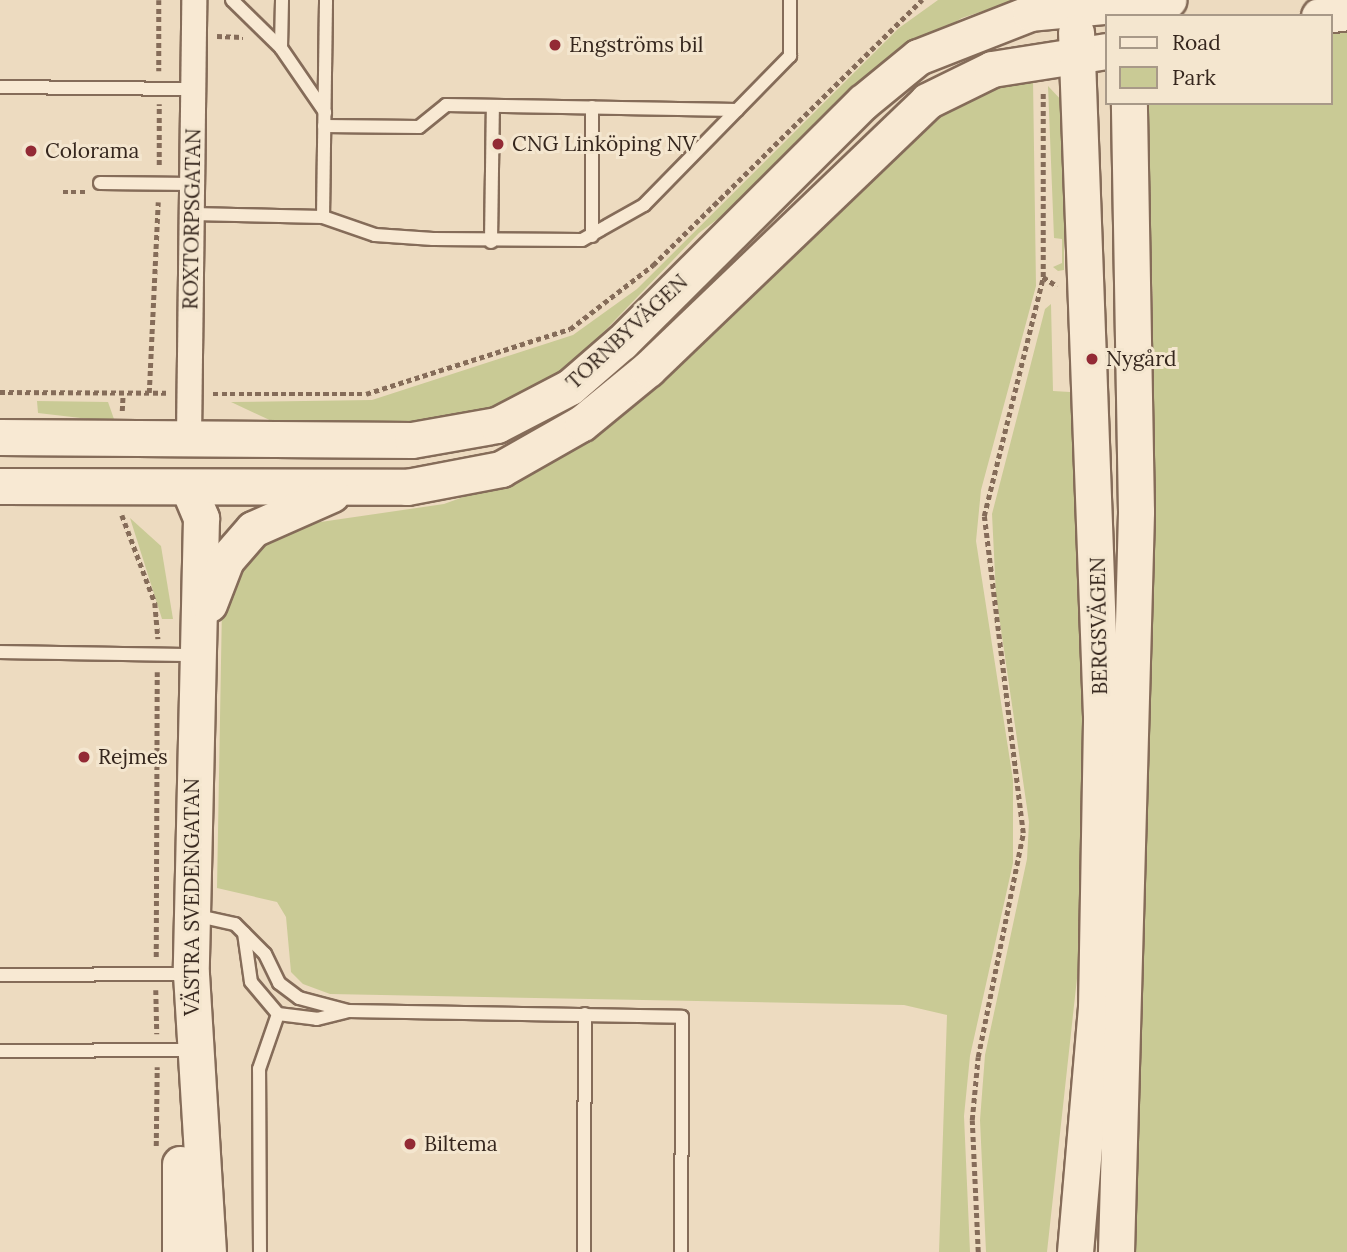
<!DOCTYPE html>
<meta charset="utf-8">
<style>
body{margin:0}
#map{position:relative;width:1347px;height:1252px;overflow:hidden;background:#eddbc0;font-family:Lora,serif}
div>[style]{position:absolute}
.green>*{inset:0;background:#c9ca95}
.path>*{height:4.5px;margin-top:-2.25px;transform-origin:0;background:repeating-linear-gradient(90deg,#856c59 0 5px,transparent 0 8.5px)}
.roads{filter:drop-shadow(2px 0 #856c59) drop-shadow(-2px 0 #856c59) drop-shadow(0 2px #856c59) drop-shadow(0 -2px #856c59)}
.lane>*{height:12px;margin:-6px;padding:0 6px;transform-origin:6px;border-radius:6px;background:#f8e9d3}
.street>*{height:24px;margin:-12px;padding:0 12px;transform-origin:12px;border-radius:12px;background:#f8e9d3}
.secondary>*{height:35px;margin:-17.5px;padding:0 17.5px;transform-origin:17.5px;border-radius:17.5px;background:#f8e9d3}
.dots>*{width:19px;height:19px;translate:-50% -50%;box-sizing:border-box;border:4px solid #f4e6cf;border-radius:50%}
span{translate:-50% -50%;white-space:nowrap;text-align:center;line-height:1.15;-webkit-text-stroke:6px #f4e6cf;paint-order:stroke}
.poi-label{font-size:21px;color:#35261d}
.left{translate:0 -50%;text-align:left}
.street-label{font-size:21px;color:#35261d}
.legend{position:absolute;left:1105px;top:14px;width:228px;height:91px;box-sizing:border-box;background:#f4e6cf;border:2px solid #a89988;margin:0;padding:9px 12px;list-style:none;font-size:21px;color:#35261d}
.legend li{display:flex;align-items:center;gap:14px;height:35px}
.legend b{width:35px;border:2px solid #a89988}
</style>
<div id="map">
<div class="green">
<i style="clip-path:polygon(938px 0,1016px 0,962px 18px,901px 54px,747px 197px,699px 233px,565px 372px,496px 406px,431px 421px,276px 423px,231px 402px,372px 400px,573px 335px,637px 289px,899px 28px)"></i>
<i style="clip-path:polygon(1347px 26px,1347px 1252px,1133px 1252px,1153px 304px,1145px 103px,1331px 103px,1331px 28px)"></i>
<i style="clip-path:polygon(1033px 79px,1036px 286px,981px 490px,976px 541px,1013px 780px,1013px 863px,970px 1056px,964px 1116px,970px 1252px,939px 1252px,947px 1015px,904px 1005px,330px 994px,303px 984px,291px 972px,286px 917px,277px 902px,217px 888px,222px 606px,243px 558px,286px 527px,444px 504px,524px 475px,916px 133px,982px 89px)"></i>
<i style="clip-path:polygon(1048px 86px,1064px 103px,1064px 270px,1058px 271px,1053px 267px,1062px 263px,1062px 239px,1054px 238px)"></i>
<i style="clip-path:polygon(1051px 304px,1053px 391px,1070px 392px,1077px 414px,1086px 793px,1080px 951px,1047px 1252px,986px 1252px,980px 1120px,985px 1055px,1027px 859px,1029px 822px,996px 595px,992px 514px,1045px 309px)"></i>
<i style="clip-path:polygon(37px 401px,108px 402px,115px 422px,38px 413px)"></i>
<i style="clip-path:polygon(130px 518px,161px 546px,173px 619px,162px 619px)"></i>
</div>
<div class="path">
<i style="left:159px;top:0;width:71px;rotate:90deg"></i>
<i style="left:217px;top:36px;width:26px;rotate:2deg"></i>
<i style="left:159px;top:165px;width:61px;rotate:-90deg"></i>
<i style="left:63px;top:192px;width:23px"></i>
<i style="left:1043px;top:277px;width:17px;rotate:33deg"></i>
<i style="left:0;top:392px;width:166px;rotate:0.3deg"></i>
<i style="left:149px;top:393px;width:191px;rotate:-87.3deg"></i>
<i style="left:213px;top:394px;width:153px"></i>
<i style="left:366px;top:394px;width:214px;rotate:-17.7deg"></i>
<i style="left:570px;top:329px;width:105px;rotate:-37.6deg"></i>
<i style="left:653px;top:265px;width:378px;rotate:-44.6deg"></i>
<i style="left:122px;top:411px;width:17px;rotate:-87deg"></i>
<i style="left:122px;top:515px;width:94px;rotate:69.4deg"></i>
<i style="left:155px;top:603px;width:36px;rotate:85deg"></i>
<i style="left:156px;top:957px;width:285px;rotate:-89.8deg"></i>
<i style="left:156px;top:990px;width:44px;rotate:88.7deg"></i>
<i style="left:156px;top:1146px;width:79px;rotate:-89.3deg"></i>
<i style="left:978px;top:1252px;width:132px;rotate:-92.6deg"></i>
<i style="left:972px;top:1120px;width:63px;rotate:-84.6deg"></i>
<i style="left:978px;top:1057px;width:228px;rotate:-78.6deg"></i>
<i style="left:1023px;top:833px;width:319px;rotate:-97deg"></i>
<i style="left:984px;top:516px;width:246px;rotate:-76.1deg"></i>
<i style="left:1043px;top:277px;width:187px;rotate:-90deg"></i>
</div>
<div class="roads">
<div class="lane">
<i style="left:232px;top:0;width:69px;rotate:44.4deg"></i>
<i style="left:281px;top:48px;width:78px;rotate:55.5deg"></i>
<i style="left:281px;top:48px;width:48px;rotate:-88.8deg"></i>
<i style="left:0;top:87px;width:194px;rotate:0.6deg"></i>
<i style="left:592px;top:107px;width:129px;rotate:90deg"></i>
<i style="left:324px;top:126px;width:95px;rotate:0.6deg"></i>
<i style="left:419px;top:127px;width:35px;rotate:-39deg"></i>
<i style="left:446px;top:105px;width:291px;rotate:1deg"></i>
<i style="left:100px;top:183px;width:93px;rotate:0.6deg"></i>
<i style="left:193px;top:214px;width:130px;rotate:1.3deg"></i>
<i style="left:323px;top:217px;width:55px;rotate:19.1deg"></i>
<i style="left:375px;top:235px;width:58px;rotate:3.9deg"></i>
<i style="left:433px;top:239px;width:149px;rotate:0.4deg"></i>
<i style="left:582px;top:240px;width:71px;rotate:-29.4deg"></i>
<i style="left:644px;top:205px;width:209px;rotate:-45.6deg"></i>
<i style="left:790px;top:56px;width:56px;rotate:-90deg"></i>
<i style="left:323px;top:217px;width:217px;rotate:-89.2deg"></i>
<i style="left:491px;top:242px;width:136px;rotate:-89.2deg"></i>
<i style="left:0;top:652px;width:195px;rotate:0.9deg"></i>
<i style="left:194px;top:915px;width:42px;rotate:12.4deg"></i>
<i style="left:235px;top:924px;width:42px;rotate:45deg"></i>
<i style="left:265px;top:954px;width:32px;rotate:64deg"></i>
<i style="left:279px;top:983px;width:25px;rotate:37deg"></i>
<i style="left:299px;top:998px;width:51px;rotate:14.9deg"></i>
<i style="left:348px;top:1011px;width:334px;rotate:1deg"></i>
<i style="left:682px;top:1017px;width:235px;rotate:90.2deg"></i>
<i style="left:244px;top:933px;width:49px;rotate:81.9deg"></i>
<i style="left:251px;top:982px;width:42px;rotate:49.8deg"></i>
<i style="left:278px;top:1014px;width:39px;rotate:7deg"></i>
<i style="left:317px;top:1019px;width:29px;rotate:-14deg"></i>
<i style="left:0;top:975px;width:187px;rotate:-0.3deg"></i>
<i style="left:0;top:1051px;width:192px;rotate:-0.3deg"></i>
<i style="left:260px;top:1252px;width:183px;rotate:-90.3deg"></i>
<i style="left:259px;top:1069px;width:58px;rotate:-70.9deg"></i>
<i style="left:584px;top:1252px;width:238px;rotate:-89.8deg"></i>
</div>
<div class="street">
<i style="left:189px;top:438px;width:438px;rotate:-89.3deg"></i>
</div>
<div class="secondary">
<i style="left:1319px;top:16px;width:28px;rotate:-8deg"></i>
<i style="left:0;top:437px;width:412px;rotate:0.4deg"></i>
<i style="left:412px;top:440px;width:86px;rotate:-10deg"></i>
<i style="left:497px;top:425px;width:82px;rotate:-27.5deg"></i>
<i style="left:570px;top:387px;width:69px;rotate:-40.9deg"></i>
<i style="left:622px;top:342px;width:340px;rotate:-44.9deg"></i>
<i style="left:863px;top:102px;width:71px;rotate:-39.3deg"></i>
<i style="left:918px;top:57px;width:120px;rotate:-21.4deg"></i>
<i style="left:1030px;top:13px;width:139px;rotate:-5.4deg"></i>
<i style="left:0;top:486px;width:407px;rotate:0.1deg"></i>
<i style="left:407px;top:487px;width:96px;rotate:-10.8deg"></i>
<i style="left:501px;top:469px;width:93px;rotate:-29.6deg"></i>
<i style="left:582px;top:423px;width:85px;rotate:-39.3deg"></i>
<i style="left:648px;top:369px;width:387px;rotate:-43.8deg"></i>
<i style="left:927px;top:101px;width:72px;rotate:-26.2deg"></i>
<i style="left:992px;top:69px;width:116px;rotate:-8.9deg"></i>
<i style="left:188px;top:487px;width:34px;rotate:67deg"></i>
<i style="left:201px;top:518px;width:456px;rotate:91.3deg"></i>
<i style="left:191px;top:974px;width:279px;rotate:86.5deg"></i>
<i style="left:209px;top:604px;width:47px;rotate:-68.9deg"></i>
<i style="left:226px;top:560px;width:41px;rotate:-48.9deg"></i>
<i style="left:253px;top:529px;width:86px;rotate:-23.9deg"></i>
<i style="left:180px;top:1252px;width:88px;rotate:-90deg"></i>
<i style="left:1075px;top:1252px;width:245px;rotate:-85.1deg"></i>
<i style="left:1096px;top:1008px;width:292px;rotate:-89deg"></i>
<i style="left:1101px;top:716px;width:684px;rotate:-92.09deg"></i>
<i style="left:1116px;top:1252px;width:741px;rotate:-88.45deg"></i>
<i style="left:1136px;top:511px;width:408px;rotate:-91deg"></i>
</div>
</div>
<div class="dots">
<i style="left:555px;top:45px;background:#932a35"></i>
<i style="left:498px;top:144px;background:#932a35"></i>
<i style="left:31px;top:151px;background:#932a35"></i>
<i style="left:1092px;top:359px;background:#932a35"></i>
<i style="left:84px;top:757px;background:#932a35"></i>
<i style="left:410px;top:1144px;background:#932a35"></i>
</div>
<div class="poi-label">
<span class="left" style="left:569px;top:45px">Engströms bil</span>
<span class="left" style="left:512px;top:144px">CNG Linköping NV</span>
<span class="left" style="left:45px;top:151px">Colorama</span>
<span class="left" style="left:1106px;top:359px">Nygård</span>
<span class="left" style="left:98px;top:757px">Rejmes</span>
<span class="left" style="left:424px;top:1144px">Biltema</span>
</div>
<div class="street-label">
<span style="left:192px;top:219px;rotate:-89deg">ROXTORPSGATAN</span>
<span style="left:627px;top:332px;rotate:-43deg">TORNBYVÄGEN</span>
<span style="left:1099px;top:626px;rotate:-91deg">BERGSVÄGEN</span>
<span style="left:192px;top:897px;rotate:-90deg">VÄSTRA SVEDENGATAN</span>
</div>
<ul class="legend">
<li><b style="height:9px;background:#f8e9d3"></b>Road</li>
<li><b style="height:19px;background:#c9ca95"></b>Park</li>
</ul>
</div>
